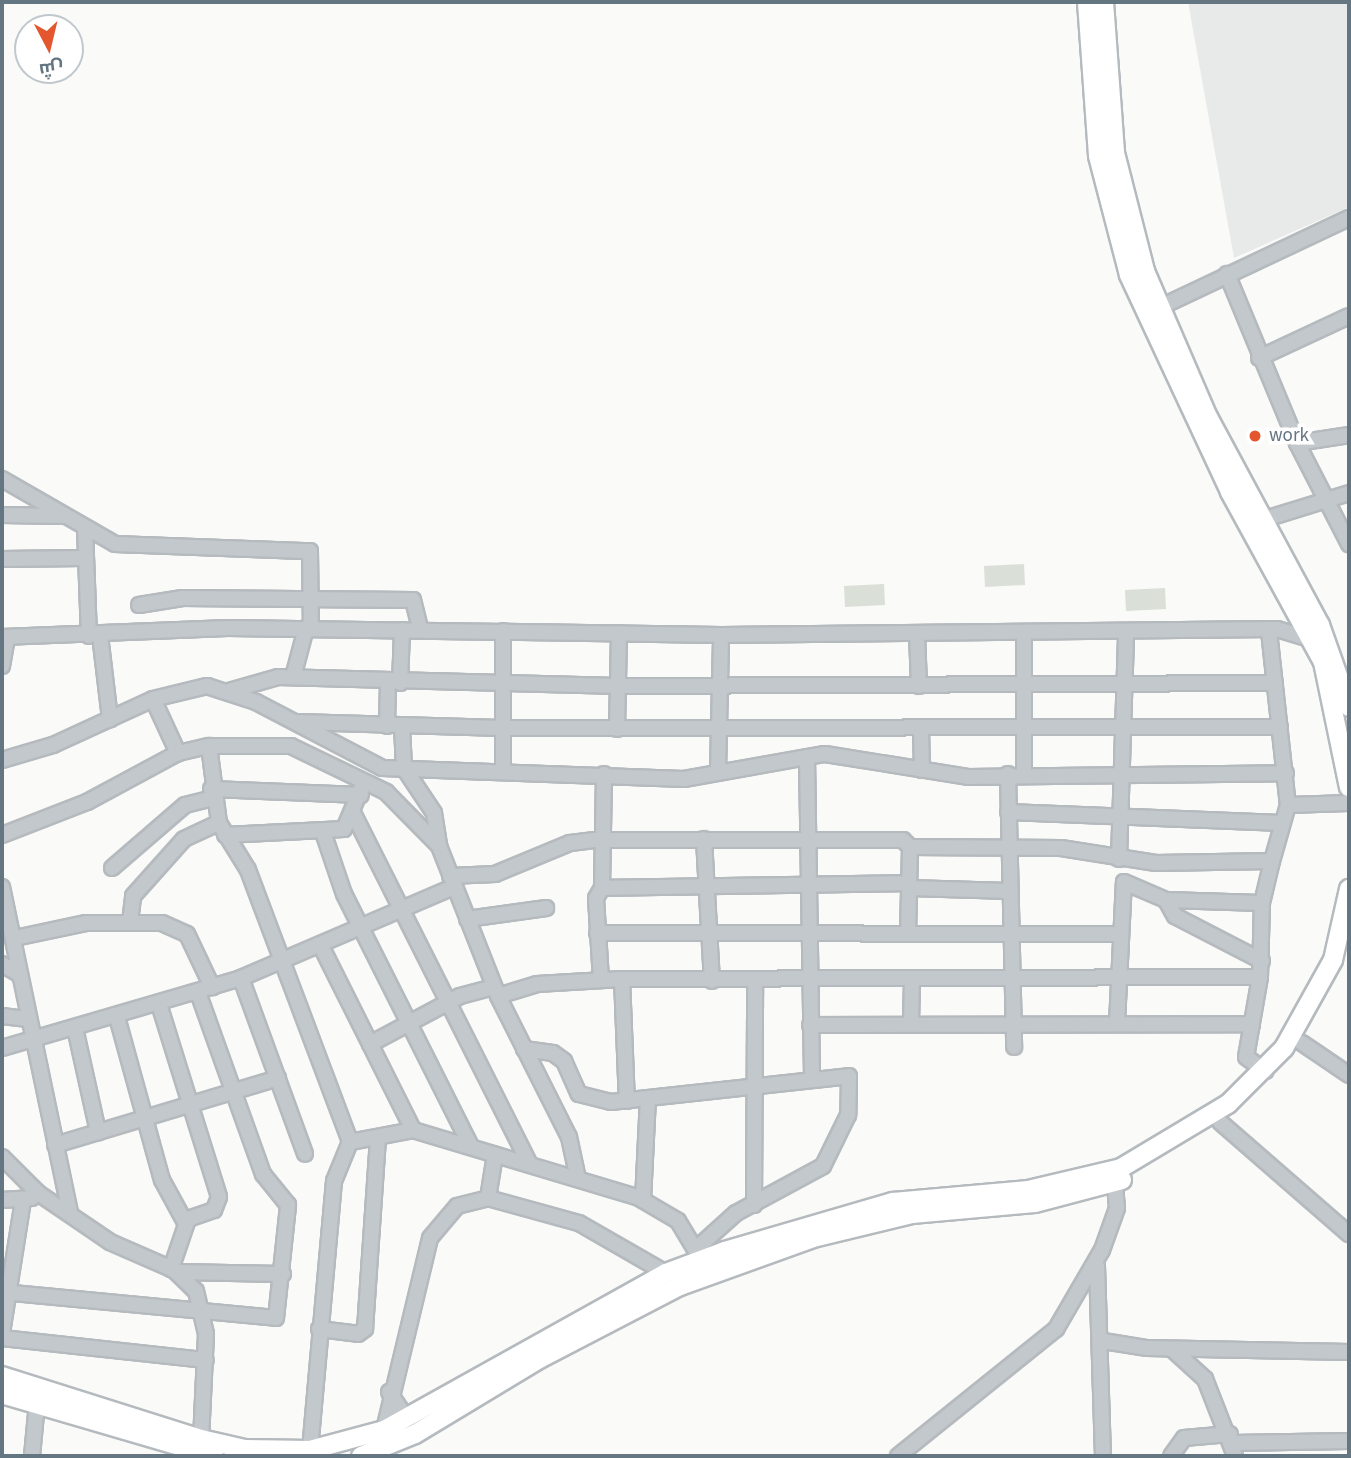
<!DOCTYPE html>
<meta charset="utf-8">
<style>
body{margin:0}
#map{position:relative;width:1351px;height:1458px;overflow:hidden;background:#fafaf8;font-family:"Source Sans 3",Cairo,sans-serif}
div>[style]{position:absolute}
.built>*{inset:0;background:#e8e9e9}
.green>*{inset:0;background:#dadfd7}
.roads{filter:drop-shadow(2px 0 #b5babe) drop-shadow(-2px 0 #b5babe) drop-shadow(0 2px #b5babe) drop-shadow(0 -2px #b5babe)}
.minor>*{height:14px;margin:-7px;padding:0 7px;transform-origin:7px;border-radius:7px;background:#c3c8cc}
.major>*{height:18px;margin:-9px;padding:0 9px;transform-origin:9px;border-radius:9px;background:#fff}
.dots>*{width:19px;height:19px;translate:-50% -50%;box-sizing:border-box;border:4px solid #fff;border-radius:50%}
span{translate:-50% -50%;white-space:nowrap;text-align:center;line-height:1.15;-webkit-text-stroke:7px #fff;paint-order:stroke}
.poi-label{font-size:19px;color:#657683}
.left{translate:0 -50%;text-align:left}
.frame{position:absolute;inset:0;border:4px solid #657683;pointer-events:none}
.north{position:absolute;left:14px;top:14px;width:70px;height:70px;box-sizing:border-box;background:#fff;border:2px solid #c1c8cd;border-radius:50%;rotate:173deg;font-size:19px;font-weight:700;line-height:28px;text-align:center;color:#657683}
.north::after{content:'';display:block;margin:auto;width:24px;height:32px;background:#e4572e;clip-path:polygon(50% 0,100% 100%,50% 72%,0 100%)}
</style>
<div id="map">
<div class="built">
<i style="clip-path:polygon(1188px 2px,1349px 2px,1349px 207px,1234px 258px)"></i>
</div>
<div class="green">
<i style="clip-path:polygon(1024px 564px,1025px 585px,985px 587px,984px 566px)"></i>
<i style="clip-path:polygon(884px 584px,885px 605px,845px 607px,844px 586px)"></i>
<i style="clip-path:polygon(1165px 588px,1166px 609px,1126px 611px,1125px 590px)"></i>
</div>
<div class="roads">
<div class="minor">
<i style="left:1227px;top:274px;width:183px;rotate:67.5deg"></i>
<i style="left:1297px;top:443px;width:114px;rotate:62.8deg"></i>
<i style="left:1152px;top:311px;width:218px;rotate:-25.3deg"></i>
<i style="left:1259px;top:358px;width:99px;rotate:-25deg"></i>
<i style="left:1297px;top:443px;width:53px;rotate:-8.7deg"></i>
<i style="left:2px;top:479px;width:130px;rotate:29.9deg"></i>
<i style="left:115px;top:544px;width:195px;rotate:2.1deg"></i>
<i style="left:310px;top:551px;width:77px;rotate:89.3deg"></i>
<i style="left:2px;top:515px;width:63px;rotate:0.9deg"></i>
<i style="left:1262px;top:520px;width:91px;rotate:-17.2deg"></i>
<i style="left:85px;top:528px;width:108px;rotate:87.9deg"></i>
<i style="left:2px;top:559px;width:81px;rotate:-0.7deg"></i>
<i style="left:139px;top:605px;width:44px;rotate:-9.2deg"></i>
<i style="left:182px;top:598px;width:231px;rotate:0.5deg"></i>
<i style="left:413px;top:600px;width:30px;rotate:76deg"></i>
<i style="left:1269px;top:631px;width:175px;rotate:83.8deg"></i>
<i style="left:1288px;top:805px;width:61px;rotate:-1.9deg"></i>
<i style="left:917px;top:634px;width:52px;rotate:87.8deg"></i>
<i style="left:1024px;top:634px;width:140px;rotate:90deg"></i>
<i style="left:100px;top:635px;width:85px;rotate:83.2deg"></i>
<i style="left:2px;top:637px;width:226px;rotate:-2.3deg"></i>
<i style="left:228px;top:628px;width:493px;rotate:0.8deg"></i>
<i style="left:721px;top:635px;width:556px;rotate:-0.62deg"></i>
<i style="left:1277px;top:629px;width:37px;rotate:17deg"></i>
<i style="left:2px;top:666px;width:29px;rotate:-80deg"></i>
<i style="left:293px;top:677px;width:51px;rotate:-75.1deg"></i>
<i style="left:400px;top:683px;width:53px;rotate:-87.8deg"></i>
<i style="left:229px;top:691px;width:51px;rotate:-15.9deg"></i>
<i style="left:278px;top:677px;width:341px;rotate:1.5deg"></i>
<i style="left:619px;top:686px;width:656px;rotate:-0.26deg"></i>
<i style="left:153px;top:699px;width:60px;rotate:65.2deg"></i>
<i style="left:298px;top:722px;width:204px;rotate:1.7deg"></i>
<i style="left:502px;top:728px;width:778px;rotate:-0.07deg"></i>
<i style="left:387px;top:726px;width:43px;rotate:-88.7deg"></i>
<i style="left:402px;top:726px;width:42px;rotate:87.3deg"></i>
<i style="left:404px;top:768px;width:54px;rotate:56.3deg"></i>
<i style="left:434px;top:813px;width:33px;rotate:81deg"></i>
<i style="left:617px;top:729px;width:96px;rotate:-88.8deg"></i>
<i style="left:921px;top:729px;width:41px;rotate:88.6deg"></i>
<i style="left:209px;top:746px;width:78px;rotate:82.6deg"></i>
<i style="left:219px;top:823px;width:55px;rotate:58.3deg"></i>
<i style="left:248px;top:870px;width:290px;rotate:69.4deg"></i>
<i style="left:350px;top:1142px;width:64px;rotate:-10.8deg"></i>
<i style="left:807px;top:757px;width:319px;rotate:89.1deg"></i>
<i style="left:2px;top:760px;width:53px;rotate:-16.4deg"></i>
<i style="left:53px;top:745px;width:110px;rotate:-24.7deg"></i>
<i style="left:153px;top:699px;width:56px;rotate:-13.5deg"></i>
<i style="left:207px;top:686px;width:52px;rotate:18.1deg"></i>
<i style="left:256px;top:702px;width:142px;rotate:27.6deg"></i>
<i style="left:382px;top:768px;width:302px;rotate:2.1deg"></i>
<i style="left:684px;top:779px;width:143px;rotate:-10.1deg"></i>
<i style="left:825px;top:754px;width:146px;rotate:9.1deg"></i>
<i style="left:969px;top:777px;width:317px;rotate:-0.7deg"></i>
<i style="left:503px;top:771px;width:140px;rotate:-90deg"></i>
<i style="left:718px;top:772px;width:137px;rotate:-88.7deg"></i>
<i style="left:604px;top:774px;width:114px;rotate:91deg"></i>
<i style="left:602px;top:888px;width:307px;rotate:-0.9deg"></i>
<i style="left:1008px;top:774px;width:273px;rotate:88.7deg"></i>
<i style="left:211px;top:789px;width:150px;rotate:2.3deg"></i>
<i style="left:1008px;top:812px;width:274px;rotate:2.3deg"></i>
<i style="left:354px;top:815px;width:390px;rotate:63.3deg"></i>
<i style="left:323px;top:832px;width:65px;rotate:71.3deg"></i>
<i style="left:344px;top:894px;width:283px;rotate:63.3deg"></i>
<i style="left:2px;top:835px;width:91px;rotate:-21.2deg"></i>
<i style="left:87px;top:802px;width:103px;rotate:-28.3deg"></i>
<i style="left:178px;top:753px;width:32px;rotate:-13deg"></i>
<i style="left:209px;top:746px;width:82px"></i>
<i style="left:291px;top:746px;width:106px;rotate:25.8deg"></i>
<i style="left:386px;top:792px;width:76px;rotate:45.5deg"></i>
<i style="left:439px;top:846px;width:161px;rotate:68.5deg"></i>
<i style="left:498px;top:996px;width:158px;rotate:63.3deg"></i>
<i style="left:569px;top:1137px;width:43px;rotate:77.9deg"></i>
<i style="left:225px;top:835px;width:119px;rotate:-2.9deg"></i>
<i style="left:344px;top:829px;width:51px;rotate:-66.9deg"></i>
<i style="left:704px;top:839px;width:142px;rotate:86.8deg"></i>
<i style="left:910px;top:847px;width:151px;rotate:0.4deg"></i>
<i style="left:1061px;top:848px;width:96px;rotate:9deg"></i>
<i style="left:1156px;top:863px;width:116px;rotate:-1deg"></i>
<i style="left:1272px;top:861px;width:58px;rotate:-74.1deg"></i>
<i style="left:1119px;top:859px;width:227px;rotate:-88.2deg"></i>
<i style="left:112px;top:868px;width:96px;rotate:-40.8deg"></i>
<i style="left:185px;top:805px;width:29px;rotate:-14deg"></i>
<i style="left:450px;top:876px;width:45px;rotate:-2.5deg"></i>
<i style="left:495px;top:874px;width:81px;rotate:-22.5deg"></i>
<i style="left:570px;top:843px;width:23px;rotate:-7deg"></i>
<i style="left:593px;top:840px;width:310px"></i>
<i style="left:903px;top:840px;width:10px;rotate:45deg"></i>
<i style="left:910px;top:847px;width:85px;rotate:91.3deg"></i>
<i style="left:2px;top:887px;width:333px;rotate:78.2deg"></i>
<i style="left:909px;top:888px;width:101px;rotate:1.7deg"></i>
<i style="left:1166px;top:900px;width:18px;rotate:61deg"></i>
<i style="left:1175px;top:916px;width:98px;rotate:27.3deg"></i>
<i style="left:467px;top:919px;width:80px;rotate:-7.9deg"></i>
<i style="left:130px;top:922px;width:26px;rotate:-83deg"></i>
<i style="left:133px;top:896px;width:76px;rotate:-48.2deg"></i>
<i style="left:184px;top:839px;width:38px;rotate:-25deg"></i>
<i style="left:597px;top:933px;width:522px;rotate:0.11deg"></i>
<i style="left:15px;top:938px;width:73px;rotate:-11.9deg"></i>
<i style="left:86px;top:923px;width:76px"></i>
<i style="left:162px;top:923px;width:27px;rotate:24deg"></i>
<i style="left:187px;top:934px;width:59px;rotate:64.7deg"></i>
<i style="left:321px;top:946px;width:206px;rotate:63.4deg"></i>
<i style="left:413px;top:1130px;width:236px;rotate:16.7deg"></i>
<i style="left:639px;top:1198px;width:45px;rotate:30.5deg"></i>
<i style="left:678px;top:1221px;width:41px;rotate:59deg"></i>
<i style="left:2px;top:964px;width:21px;rotate:31deg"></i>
<i style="left:1260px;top:977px;width:74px;rotate:-88.5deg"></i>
<i style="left:1262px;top:903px;width:43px;rotate:-76.6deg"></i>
<i style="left:241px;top:978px;width:187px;rotate:70deg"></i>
<i style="left:622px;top:979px;width:122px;rotate:87.7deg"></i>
<i style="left:601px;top:980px;width:82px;rotate:-93.5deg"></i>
<i style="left:596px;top:898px;width:12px;rotate:-59deg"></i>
<i style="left:498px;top:996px;width:41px;rotate:-17.1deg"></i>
<i style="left:537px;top:984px;width:85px;rotate:-3.4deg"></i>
<i style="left:622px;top:979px;width:638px;rotate:-0.18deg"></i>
<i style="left:1260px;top:977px;width:81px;rotate:99.9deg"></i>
<i style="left:1246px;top:1057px;width:24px;rotate:36deg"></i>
<i style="left:159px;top:1004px;width:202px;rotate:72.7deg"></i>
<i style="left:219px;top:1197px;width:14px;rotate:111deg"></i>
<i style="left:214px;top:1210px;width:28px;rotate:161deg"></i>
<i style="left:188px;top:1219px;width:53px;rotate:108.8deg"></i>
<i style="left:2px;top:1016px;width:24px;rotate:7deg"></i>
<i style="left:117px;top:1017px;width:169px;rotate:74.6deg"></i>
<i style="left:162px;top:1180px;width:50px;rotate:61.4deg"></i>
<i style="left:1117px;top:1023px;width:141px;rotate:-87.2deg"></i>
<i style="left:1124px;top:882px;width:46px;rotate:23.2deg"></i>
<i style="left:1166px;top:900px;width:96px;rotate:1.8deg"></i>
<i style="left:911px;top:1024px;width:44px;rotate:-88.7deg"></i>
<i style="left:810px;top:1025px;width:442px;rotate:-0.1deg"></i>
<i style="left:75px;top:1028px;width:107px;rotate:77.5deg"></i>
<i style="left:1302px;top:1043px;width:57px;rotate:34.2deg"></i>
<i style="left:370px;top:1044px;width:102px;rotate:-28.1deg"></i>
<i style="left:460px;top:996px;width:35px;rotate:-15deg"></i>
<i style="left:2px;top:1048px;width:249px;rotate:-16.3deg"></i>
<i style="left:241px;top:978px;width:231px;rotate:-23.2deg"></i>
<i style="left:524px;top:1049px;width:29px;rotate:8deg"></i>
<i style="left:553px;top:1053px;width:14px;rotate:36deg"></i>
<i style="left:564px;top:1061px;width:36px;rotate:66deg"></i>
<i style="left:579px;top:1094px;width:33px;rotate:14deg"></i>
<i style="left:611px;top:1102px;width:239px;rotate:-6.2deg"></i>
<i style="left:849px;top:1076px;width:39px;rotate:91deg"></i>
<i style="left:848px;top:1115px;width:57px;rotate:116.1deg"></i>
<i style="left:823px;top:1166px;width:99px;rotate:151.6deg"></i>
<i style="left:736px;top:1213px;width:54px;rotate:138deg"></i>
<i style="left:1220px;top:1122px;width:171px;rotate:41deg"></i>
<i style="left:55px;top:1145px;width:233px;rotate:-16.7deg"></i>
<i style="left:2px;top:1157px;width:51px;rotate:45deg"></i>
<i style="left:38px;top:1193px;width:87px;rotate:34.2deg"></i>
<i style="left:110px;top:1242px;width:70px;rotate:23.6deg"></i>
<i style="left:174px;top:1270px;width:30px;rotate:44deg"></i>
<i style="left:196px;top:1291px;width:44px;rotate:76.9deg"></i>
<i style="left:206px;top:1334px;width:105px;rotate:92.7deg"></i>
<i style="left:488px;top:1198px;width:44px;rotate:-80.8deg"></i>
<i style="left:2px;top:1200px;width:30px;rotate:-4deg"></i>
<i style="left:643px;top:1200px;width:102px;rotate:-87.2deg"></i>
<i style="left:754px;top:1205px;width:223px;rotate:-89.7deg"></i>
<i style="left:1097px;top:1266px;width:190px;rotate:88.2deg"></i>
<i style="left:176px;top:1272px;width:107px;rotate:1.1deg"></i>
<i style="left:2px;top:1292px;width:275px;rotate:5.4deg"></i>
<i style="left:276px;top:1318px;width:114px;rotate:-83.9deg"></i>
<i style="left:288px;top:1205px;width:40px;rotate:-129deg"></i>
<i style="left:263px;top:1174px;width:193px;rotate:-109.7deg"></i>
<i style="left:319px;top:1329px;width:39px;rotate:7deg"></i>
<i style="left:358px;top:1334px;width:9px;rotate:-36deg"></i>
<i style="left:365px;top:1329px;width:192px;rotate:-86.1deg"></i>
<i style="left:2px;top:1333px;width:134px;rotate:-81deg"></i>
<i style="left:2px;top:1338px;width:205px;rotate:6.2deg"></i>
<i style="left:1103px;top:1341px;width:45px;rotate:9deg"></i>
<i style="left:1147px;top:1348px;width:202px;rotate:1.1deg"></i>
<i style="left:1172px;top:1349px;width:45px;rotate:42.3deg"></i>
<i style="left:1205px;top:1379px;width:83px;rotate:68.7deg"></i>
<i style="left:389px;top:1392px;width:30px;rotate:56deg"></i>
<i style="left:384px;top:1430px;width:197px;rotate:-76.5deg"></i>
<i style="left:430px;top:1238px;width:42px;rotate:-49.8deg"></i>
<i style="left:457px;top:1206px;width:32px;rotate:-14deg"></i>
<i style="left:488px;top:1198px;width:94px;rotate:15.4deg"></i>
<i style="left:579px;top:1223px;width:100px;rotate:29.9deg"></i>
<i style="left:1232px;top:1443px;width:117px;rotate:-1deg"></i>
<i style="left:310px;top:1450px;width:270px;rotate:-84.9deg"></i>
<i style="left:334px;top:1181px;width:42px;rotate:-67.7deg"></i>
<i style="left:32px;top:1456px;width:53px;rotate:-84.6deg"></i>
<i style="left:898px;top:1456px;width:203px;rotate:-38.8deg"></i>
<i style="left:1056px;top:1329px;width:91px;rotate:-59.8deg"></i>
<i style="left:1102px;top:1250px;width:45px;rotate:-70.3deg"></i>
<i style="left:1117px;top:1208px;width:25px;rotate:-95deg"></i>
<i style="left:1171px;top:1456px;width:22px;rotate:-54deg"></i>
<i style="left:1184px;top:1438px;width:46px;rotate:-5deg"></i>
</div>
<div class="major">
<i style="left:1087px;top:2px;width:154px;rotate:85.9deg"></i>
<i style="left:1098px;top:156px;width:123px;rotate:75.4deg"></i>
<i style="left:1129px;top:275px;width:239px;rotate:65deg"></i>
<i style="left:1230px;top:492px;width:194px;rotate:61.3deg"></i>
<i style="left:1323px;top:662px;width:128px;rotate:78.3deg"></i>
<i style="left:1104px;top:2px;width:151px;rotate:85.8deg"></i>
<i style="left:1115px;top:153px;width:122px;rotate:75.7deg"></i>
<i style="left:1145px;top:271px;width:159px;rotate:66.7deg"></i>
<i style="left:1208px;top:417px;width:236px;rotate:61.7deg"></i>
<i style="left:1320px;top:625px;width:87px;rotate:70.5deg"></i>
<i style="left:2px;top:1376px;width:209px;rotate:17.6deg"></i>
<i style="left:201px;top:1439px;width:45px;rotate:12.8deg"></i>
<i style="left:245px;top:1449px;width:65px;rotate:0.9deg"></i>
<i style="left:310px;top:1450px;width:77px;rotate:-15.1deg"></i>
<i style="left:384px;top:1430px;width:323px;rotate:-29.1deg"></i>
<i style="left:666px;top:1273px;width:63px;rotate:-20.4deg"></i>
<i style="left:725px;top:1251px;width:175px;rotate:-16.3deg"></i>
<i style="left:893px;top:1202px;width:136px;rotate:-5.1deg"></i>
<i style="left:1028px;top:1190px;width:96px;rotate:-13.3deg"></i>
<i style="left:1121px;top:1168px;width:125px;rotate:-30.9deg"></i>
<i style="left:1228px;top:1104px;width:79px;rotate:-45deg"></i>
<i style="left:1284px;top:1048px;width:101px;rotate:-60.9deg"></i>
<i style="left:1333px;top:960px;width:73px;rotate:-77.3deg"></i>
<i style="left:2px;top:1394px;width:221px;rotate:16.3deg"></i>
<i style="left:361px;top:1456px;width:58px;rotate:-22.2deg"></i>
<i style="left:415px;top:1434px;width:147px;rotate:-31.1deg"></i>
<i style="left:541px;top:1358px;width:157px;rotate:-27.4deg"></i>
<i style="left:680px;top:1286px;width:141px;rotate:-19.8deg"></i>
<i style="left:813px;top:1238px;width:102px;rotate:-13.6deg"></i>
<i style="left:912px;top:1214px;width:123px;rotate:-5.1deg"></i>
<i style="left:1035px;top:1203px;width:90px;rotate:-14.8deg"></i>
</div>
</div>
<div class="dots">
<i style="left:1255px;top:436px;background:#e4572e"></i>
</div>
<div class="poi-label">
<span class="left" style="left:1269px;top:436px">work</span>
</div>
<div class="frame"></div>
<div class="north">ش</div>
</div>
